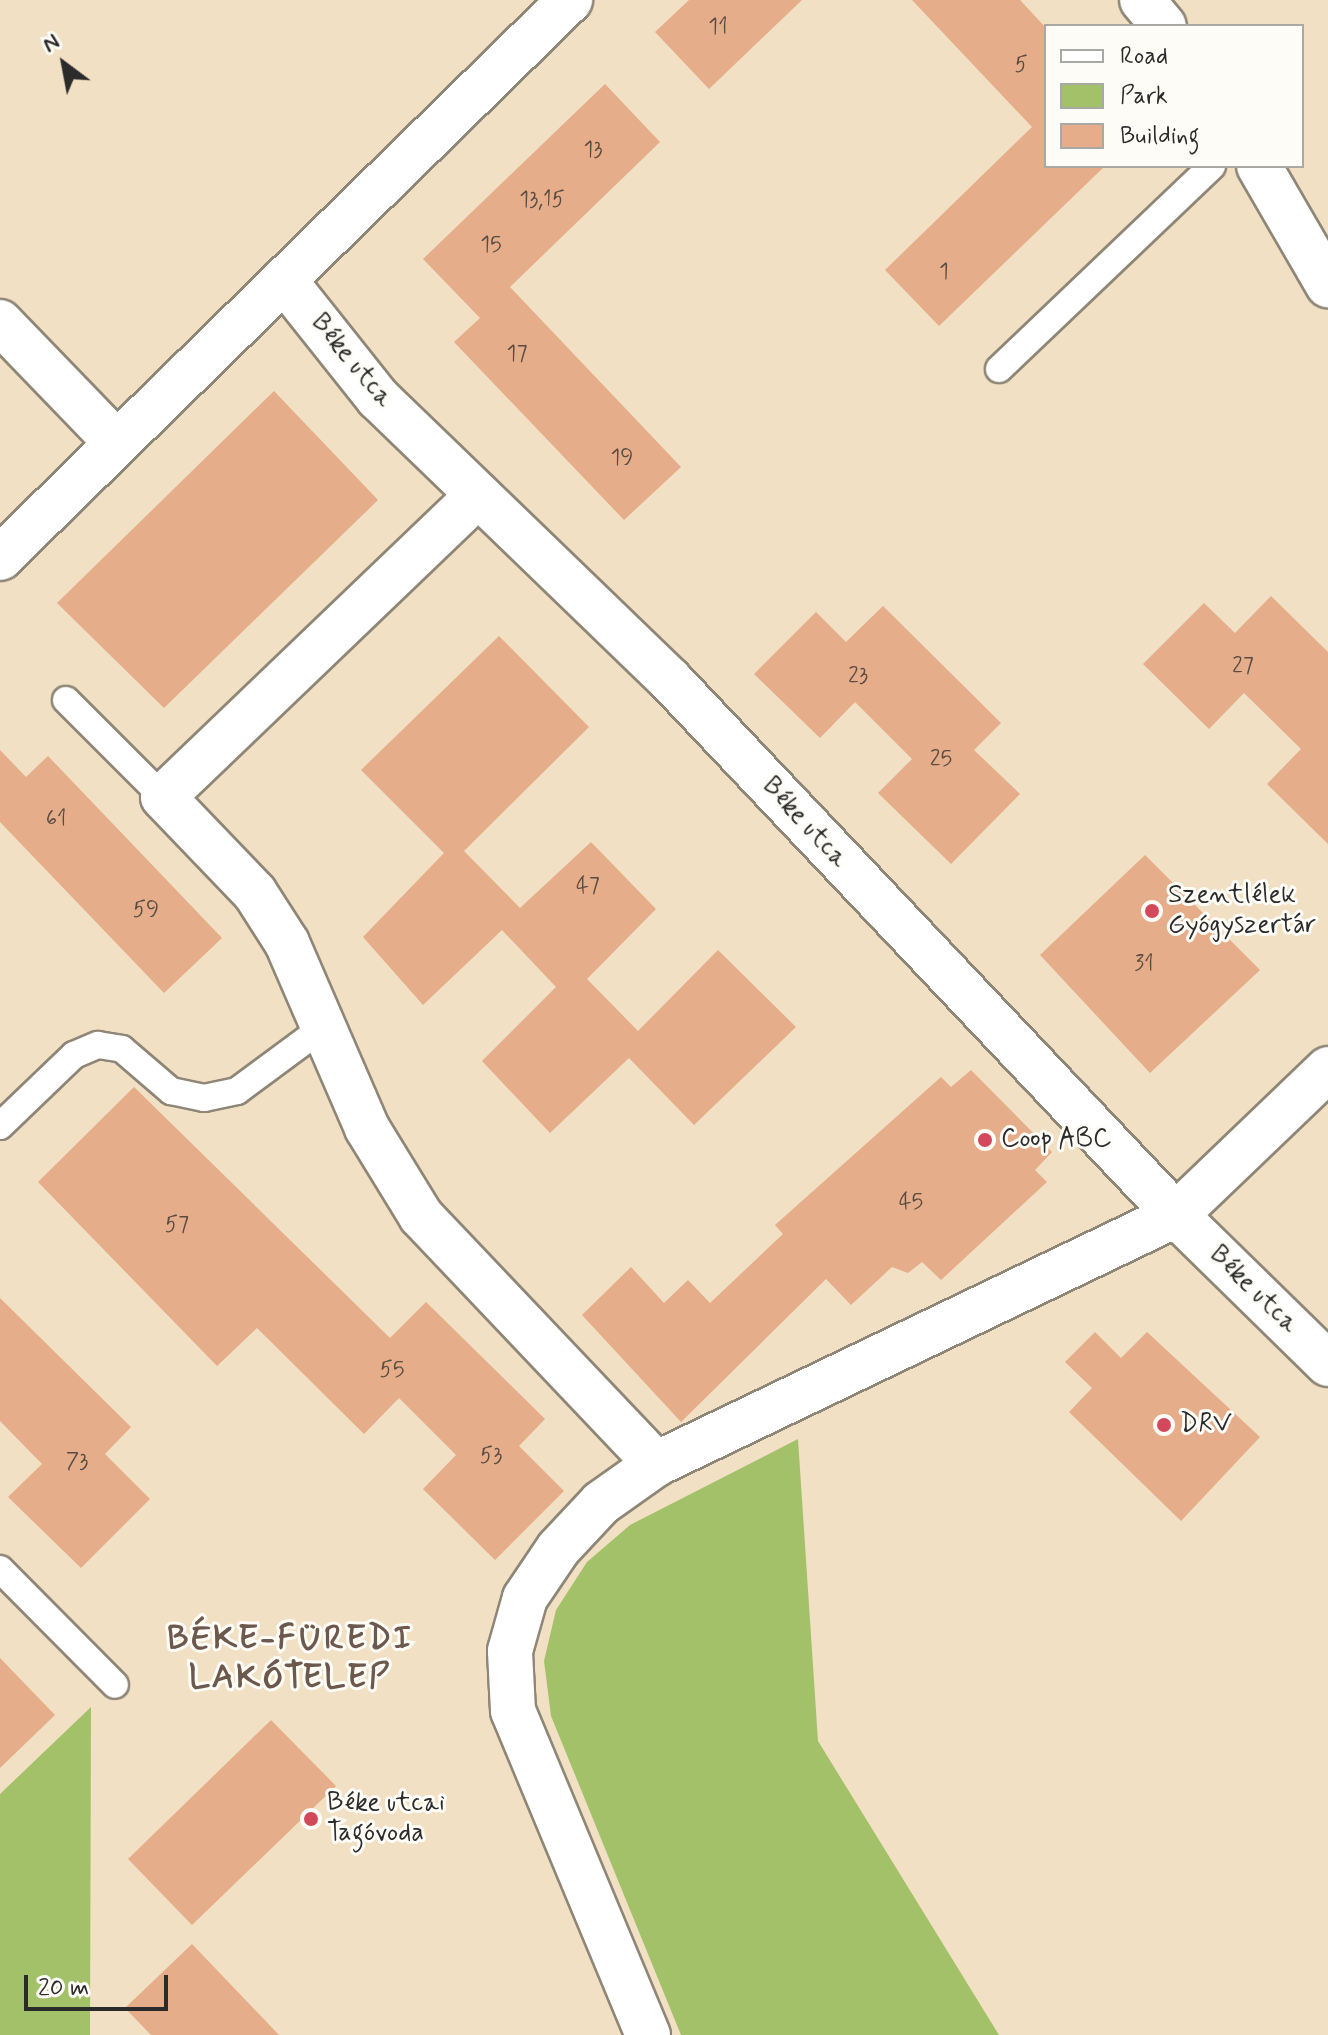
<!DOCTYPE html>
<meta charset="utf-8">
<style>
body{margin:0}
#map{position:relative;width:1328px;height:2035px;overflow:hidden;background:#f1e0c3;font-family:Mynerve,sans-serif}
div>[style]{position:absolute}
.green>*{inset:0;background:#a3c169}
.building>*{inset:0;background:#e5ad89}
.roads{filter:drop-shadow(2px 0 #8e8677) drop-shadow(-2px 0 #8e8677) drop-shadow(0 2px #8e8677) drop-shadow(0 -2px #8e8677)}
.lane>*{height:26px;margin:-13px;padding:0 13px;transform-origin:13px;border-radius:13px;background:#fff}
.street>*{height:44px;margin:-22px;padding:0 22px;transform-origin:22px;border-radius:22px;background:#fff}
.dots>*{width:22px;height:22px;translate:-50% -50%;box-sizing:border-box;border:4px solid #fdfcf7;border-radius:50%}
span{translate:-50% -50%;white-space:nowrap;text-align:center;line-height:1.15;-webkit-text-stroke:6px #fdfcf7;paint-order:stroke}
.number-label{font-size:22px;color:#5a4c42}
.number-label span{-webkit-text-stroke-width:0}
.street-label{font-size:26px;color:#2b2b2b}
.poi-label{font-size:26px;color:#2b2b2b}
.left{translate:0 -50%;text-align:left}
.district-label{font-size:34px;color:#6c584c;font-weight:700;letter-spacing:2px}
.legend{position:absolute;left:1044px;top:24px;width:260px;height:144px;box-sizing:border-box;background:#fdfcf7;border:2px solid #a9a8a5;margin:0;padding:10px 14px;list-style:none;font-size:24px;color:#2b2b2b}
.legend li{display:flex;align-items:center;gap:16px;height:40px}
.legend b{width:40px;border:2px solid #a9a8a5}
.north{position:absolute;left:24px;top:24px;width:80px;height:80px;-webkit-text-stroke:6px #fdfcf7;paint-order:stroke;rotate:328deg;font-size:22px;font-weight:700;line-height:32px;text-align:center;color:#2b2b2b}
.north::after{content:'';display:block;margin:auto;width:28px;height:36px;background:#2b2b2b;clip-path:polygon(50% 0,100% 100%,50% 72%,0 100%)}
.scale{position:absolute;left:24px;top:1975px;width:144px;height:36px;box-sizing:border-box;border:4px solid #2b2b2b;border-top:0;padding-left:10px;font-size:24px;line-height:28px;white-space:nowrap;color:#2b2b2b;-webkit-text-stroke:6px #fdfcf7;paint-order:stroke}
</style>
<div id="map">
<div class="green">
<i style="clip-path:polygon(798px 1439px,818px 1741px,999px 2035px,681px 2035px,551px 1716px,544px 1661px,556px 1610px,587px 1562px,630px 1525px)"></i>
<i style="clip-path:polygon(91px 1707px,90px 2035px,0 2035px,0 1794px)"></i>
</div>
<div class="building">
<i style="clip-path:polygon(689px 0,802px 0,709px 89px,655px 32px)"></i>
<i style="clip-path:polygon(912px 0,1020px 0,1046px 28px,1046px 166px,1105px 166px,939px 326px,885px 270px,1032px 127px)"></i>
<i style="clip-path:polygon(605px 84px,660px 142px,510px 287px,681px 467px,624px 520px,454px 342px,480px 318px,423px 259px)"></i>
<i style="clip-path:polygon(274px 391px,378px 500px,164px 708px,57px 603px)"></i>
<i style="clip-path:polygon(1271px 596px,1328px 652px,1328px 844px,1267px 784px,1301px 749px,1244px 693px,1209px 729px,1143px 664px,1204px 603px,1235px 633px)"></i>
<i style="clip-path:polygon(883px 606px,1001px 723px,974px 750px,1020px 794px,951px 864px,878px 793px,912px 759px,855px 702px,820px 738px,754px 674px,816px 612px,846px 642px)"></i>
<i style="clip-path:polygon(499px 636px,589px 727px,464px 851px,520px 908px,591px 842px,656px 909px,587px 979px,638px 1031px,718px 950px,796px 1027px,694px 1125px,629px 1058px,550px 1133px,482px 1061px,556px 987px,502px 930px,423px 1005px,363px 937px,444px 853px,361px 770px)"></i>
<i style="clip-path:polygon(0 750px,26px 777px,48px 756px,222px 938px,164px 993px,0 822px)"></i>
<i style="clip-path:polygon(1145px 855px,1260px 970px,1150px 1073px,1040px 955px)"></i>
<i style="clip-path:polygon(971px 1070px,1052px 1152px,1035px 1170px,1047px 1182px,941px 1280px,922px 1262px,908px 1273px,892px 1267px,851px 1305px,826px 1279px,681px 1422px,582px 1315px,631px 1267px,664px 1303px,688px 1280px,710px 1303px,783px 1234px,775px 1225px,941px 1077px,951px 1087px)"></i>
<i style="clip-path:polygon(134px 1087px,390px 1338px,426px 1302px,545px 1419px,519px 1446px,564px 1491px,495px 1560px,423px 1489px,456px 1455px,399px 1398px,364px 1434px,257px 1328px,217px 1366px,38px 1182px)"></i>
<i style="clip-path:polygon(0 1298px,131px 1427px,105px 1454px,150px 1499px,81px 1568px,8px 1497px,42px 1464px,0 1421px)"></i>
<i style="clip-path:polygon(1095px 1332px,1121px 1358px,1147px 1332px,1260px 1437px,1181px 1521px,1069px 1412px,1092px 1388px,1065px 1362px)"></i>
<i style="clip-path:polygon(0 1658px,55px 1715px,0 1768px)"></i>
<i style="clip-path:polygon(271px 1720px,336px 1786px,192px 1925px,128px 1859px)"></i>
<i style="clip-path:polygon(192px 1944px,279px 2035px,151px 2035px,125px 2008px)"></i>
</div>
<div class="roads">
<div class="lane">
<i style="left:999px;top:369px;width:294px;rotate:-43.6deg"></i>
<i style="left:66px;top:700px;width:137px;rotate:45deg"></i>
<i style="left:0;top:1126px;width:103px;rotate:-43.8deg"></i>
<i style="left:74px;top:1055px;width:26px;rotate:-23deg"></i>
<i style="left:98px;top:1045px;width:24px;rotate:9deg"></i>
<i style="left:122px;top:1049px;width:65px;rotate:40.6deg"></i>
<i style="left:171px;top:1091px;width:34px;rotate:12deg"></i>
<i style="left:204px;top:1098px;width:34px;rotate:-12deg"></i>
<i style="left:237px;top:1091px;width:106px;rotate:-36.5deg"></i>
<i style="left:0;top:1569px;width:163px;rotate:45.2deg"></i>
</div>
<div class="street">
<i style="left:1142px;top:0;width:34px;rotate:50deg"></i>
<i style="left:1259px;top:166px;width:138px;rotate:59.9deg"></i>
<i style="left:284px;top:280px;width:151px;rotate:51.5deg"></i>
<i style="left:378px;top:398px;width:406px;rotate:44deg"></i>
<i style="left:670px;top:680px;width:736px;rotate:46.6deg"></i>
<i style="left:1176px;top:1215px;width:213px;rotate:44.4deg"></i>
<i style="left:0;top:322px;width:168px;rotate:46deg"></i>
<i style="left:478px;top:495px;width:436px;rotate:136.2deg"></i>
<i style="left:163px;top:797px;width:133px;rotate:46.2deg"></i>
<i style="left:255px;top:893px;width:59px;rotate:57.4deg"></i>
<i style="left:287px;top:943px;width:202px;rotate:66.6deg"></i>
<i style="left:367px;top:1128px;width:103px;rotate:58.5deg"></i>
<i style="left:421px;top:1216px;width:342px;rotate:46.5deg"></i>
<i style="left:0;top:558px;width:798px;rotate:-44.39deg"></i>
<i style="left:648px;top:2035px;width:351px;rotate:-112.6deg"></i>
<i style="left:513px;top:1711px;width:60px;rotate:-92.9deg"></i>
<i style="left:510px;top:1651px;width:55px;rotate:-74.2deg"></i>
<i style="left:525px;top:1598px;width:59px;rotate:-56deg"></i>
<i style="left:558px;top:1549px;width:63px;rotate:-46.9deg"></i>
<i style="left:601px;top:1503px;width:67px;rotate:-35.3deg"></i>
<i style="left:656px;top:1464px;width:577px;rotate:-25.59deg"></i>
<i style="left:1176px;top:1215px;width:211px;rotate:-43.8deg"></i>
</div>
</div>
<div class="dots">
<i style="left:1152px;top:911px;background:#d1495b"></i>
<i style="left:985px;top:1140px;background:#d1495b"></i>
<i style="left:1164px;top:1425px;background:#d1495b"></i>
<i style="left:311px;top:1819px;background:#d1495b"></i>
</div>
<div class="number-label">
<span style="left:718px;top:28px">11</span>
<span style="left:1021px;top:66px">5</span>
<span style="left:593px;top:151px">13</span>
<span style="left:542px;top:201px">13,15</span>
<span style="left:491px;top:246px">15</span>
<span style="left:944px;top:273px">1</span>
<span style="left:517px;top:355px">17</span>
<span style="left:622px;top:459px">19</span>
<span style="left:1243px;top:667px">27</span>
<span style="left:858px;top:677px">23</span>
<span style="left:941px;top:760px">25</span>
<span style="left:56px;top:820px">61</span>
<span style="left:588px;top:887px">47</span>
<span style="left:146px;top:911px">59</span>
<span style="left:1144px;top:965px">31</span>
<span style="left:911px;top:1203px">45</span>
<span style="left:177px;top:1226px">57</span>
<span style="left:392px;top:1371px">55</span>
<span style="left:491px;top:1457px">53</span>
<span style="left:77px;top:1463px">73</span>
</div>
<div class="street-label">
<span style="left:351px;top:361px;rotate:50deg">Béke utca</span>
<span style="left:804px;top:823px;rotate:47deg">Béke utca</span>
<span style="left:1253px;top:1290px;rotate:44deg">Béke utca</span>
</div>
<div class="poi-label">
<span class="left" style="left:1168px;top:911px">Szentlélek<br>Gyógyszertár</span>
<span class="left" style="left:1001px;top:1140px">Coop ABC</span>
<span class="left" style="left:1180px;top:1425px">DRV</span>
<span class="left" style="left:327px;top:1819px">Béke utcai<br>Tagóvoda</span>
</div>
<div class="district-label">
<span style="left:290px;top:1658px">BÉKE-FÜREDI<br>LAKÓTELEP</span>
</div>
<ul class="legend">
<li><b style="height:10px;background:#fff"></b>Road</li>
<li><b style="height:22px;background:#a3c169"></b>Park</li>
<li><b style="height:22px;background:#e5ad89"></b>Building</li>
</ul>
<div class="north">N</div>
<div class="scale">20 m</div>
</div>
